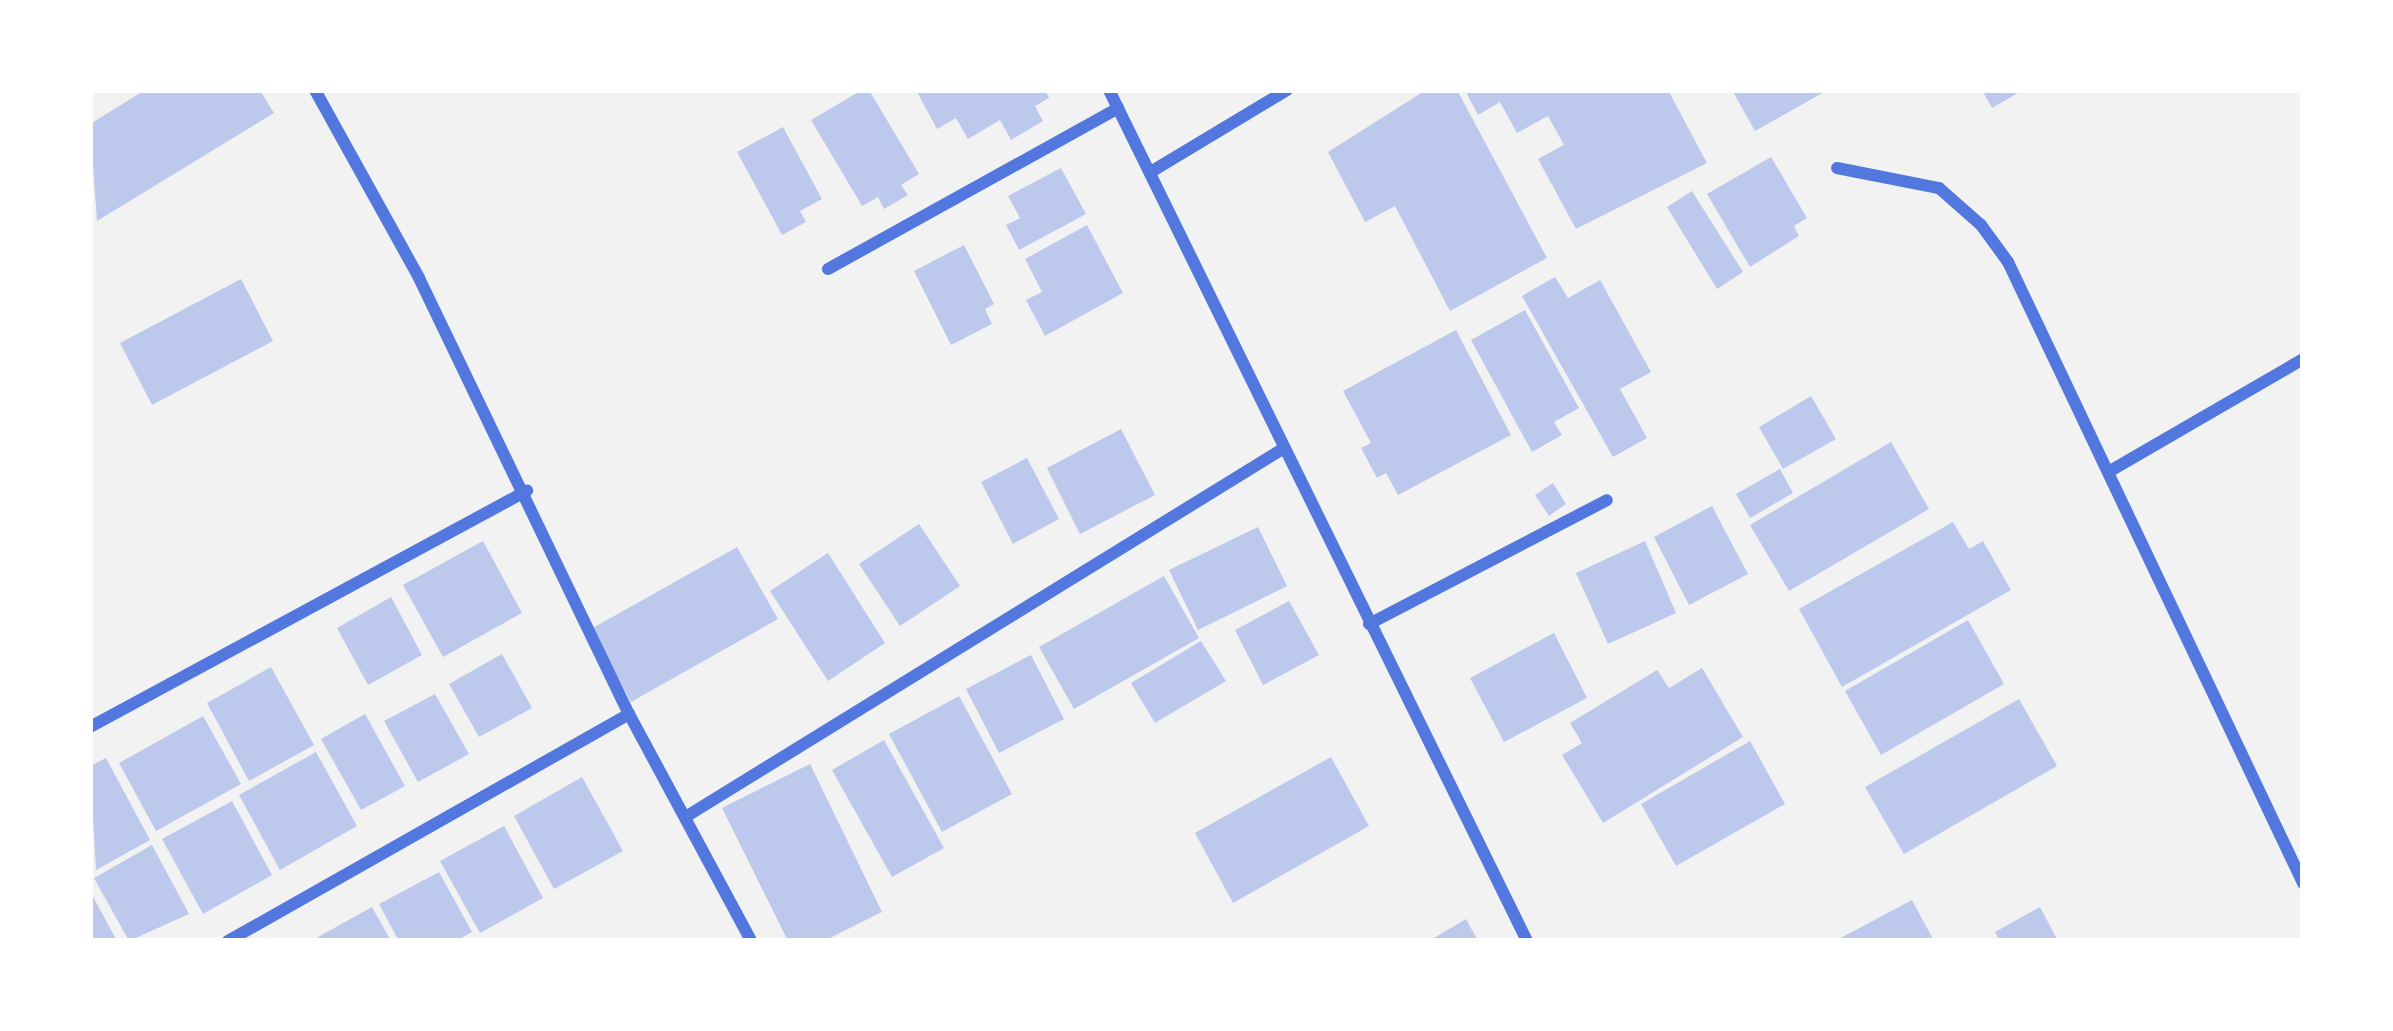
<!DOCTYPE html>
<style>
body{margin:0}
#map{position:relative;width:2393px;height:1031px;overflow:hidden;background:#f2f2f2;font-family:"PT Serif",serif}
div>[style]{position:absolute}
.building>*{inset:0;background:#bdc9ec}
.minor>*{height:12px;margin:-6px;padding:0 6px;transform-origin:6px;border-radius:6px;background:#5277de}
span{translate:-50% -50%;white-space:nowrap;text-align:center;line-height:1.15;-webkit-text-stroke:10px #fff;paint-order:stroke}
.frame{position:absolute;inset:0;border:93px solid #fff;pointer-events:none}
</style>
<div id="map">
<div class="building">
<i style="clip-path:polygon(145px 90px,260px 90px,274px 113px,97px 221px,90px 124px)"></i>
<i style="clip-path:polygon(862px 90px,869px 90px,919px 174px,901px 185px,908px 195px,884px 209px,878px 197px,862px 206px,811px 120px)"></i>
<i style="clip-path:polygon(916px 90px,1045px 90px,1049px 98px,1035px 106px,1043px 121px,1011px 140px,1000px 120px,968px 139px,956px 118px,937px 129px)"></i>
<i style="clip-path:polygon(1426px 90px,1457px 90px,1547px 258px,1450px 311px,1395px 206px,1365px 222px,1328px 152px)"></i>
<i style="clip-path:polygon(1465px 90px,1668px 90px,1707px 163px,1576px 229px,1538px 159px,1564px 145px,1548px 116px,1517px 133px,1500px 102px,1478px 115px)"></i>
<i style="clip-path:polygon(1732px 90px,1828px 90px,1755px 131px)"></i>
<i style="clip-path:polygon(1982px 90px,2023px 90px,1992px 108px)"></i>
<i style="clip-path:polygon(783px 127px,822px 199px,800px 211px,806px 222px,782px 235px,737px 152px)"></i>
<i style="clip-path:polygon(1771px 157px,1807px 218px,1794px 226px,1799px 236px,1750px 267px,1707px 194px)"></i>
<i style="clip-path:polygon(1061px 168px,1086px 214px,1019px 250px,1006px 225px,1020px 218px,1008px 196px)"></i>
<i style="clip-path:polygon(1692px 191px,1743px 272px,1717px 289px,1667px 207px)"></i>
<i style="clip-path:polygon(1087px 225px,1123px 293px,1045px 336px,1026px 300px,1042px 292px,1025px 259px)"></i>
<i style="clip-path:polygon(964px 245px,994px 304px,985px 309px,992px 324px,951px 345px,914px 271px)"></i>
<i style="clip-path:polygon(1555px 277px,1568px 298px,1600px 280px,1651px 372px,1620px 389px,1647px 438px,1613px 457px,1522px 296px)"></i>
<i style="clip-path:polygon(241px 279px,273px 341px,152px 405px,120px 343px)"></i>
<i style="clip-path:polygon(1525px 310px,1579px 408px,1554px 422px,1562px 435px,1532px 452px,1471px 340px)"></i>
<i style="clip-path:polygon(1456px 330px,1511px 435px,1398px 495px,1386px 473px,1377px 478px,1361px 448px,1371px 443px,1343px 391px)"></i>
<i style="clip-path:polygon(1811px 396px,1836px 439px,1783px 469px,1759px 427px)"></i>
<i style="clip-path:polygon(1121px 429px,1155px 495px,1080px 534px,1047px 468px)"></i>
<i style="clip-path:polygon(1891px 442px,1929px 509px,1789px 591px,1750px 525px)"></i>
<i style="clip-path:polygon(1027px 458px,1059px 519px,1013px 544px,981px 482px)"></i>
<i style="clip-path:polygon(1780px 469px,1793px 493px,1750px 518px,1736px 494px)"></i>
<i style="clip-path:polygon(1553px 483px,1566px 504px,1549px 516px,1535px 495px)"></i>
<i style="clip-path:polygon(1712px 506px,1748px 574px,1689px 605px,1654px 537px)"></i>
<i style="clip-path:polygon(1953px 522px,1969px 549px,1983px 541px,2011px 590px,1842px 687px,1799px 609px)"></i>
<i style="clip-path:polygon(919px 524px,960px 586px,900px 626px,859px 564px)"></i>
<i style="clip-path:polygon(1258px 527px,1287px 586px,1198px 630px,1169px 570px)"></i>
<i style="clip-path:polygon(483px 541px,522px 613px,443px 657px,403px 585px)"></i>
<i style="clip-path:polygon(1645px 541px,1676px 613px,1608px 644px,1576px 573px)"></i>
<i style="clip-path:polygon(737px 547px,778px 619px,631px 702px,591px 629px)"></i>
<i style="clip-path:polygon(828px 553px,885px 643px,828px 681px,770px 591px)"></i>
<i style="clip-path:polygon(1164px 576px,1199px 638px,1074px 709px,1039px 647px)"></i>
<i style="clip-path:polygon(391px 597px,422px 655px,368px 685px,337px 628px)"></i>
<i style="clip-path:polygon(1289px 601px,1319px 655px,1263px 685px,1235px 630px)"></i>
<i style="clip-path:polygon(1968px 620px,2004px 684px,1881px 755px,1845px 691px)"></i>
<i style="clip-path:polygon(1554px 633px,1587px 698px,1504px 742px,1470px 678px)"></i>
<i style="clip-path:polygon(1201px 641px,1226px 681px,1155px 723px,1131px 683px)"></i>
<i style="clip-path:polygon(502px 654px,532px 708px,479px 737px,449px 684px)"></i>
<i style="clip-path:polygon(1031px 655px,1064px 719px,999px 753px,966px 689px)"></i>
<i style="clip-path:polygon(271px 667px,314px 745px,249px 781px,207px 703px)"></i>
<i style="clip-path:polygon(1702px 668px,1743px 737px,1603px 823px,1562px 755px,1582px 743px,1570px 723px,1657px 670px,1669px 688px)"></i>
<i style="clip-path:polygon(435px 694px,469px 754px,418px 782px,384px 721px)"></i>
<i style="clip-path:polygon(959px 696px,1012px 794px,942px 832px,889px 734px)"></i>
<i style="clip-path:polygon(2019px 699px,2057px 766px,1904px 854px,1865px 787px)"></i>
<i style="clip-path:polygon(365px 714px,405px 786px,361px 810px,321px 739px)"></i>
<i style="clip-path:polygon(203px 716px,241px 784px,156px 831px,119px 763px)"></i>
<i style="clip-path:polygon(884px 740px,944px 848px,892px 877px,832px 770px)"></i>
<i style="clip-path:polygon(1750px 741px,1785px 804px,1676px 866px,1641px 804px)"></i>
<i style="clip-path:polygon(316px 752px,357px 826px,280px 870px,239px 795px)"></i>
<i style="clip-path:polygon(1331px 757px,1369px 826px,1233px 903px,1195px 833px)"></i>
<i style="clip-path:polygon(106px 758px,150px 840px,96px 870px,90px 766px)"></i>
<i style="clip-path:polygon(810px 764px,882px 912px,824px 941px,788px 941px,722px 808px)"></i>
<i style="clip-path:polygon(582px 777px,623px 851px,554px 889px,514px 816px)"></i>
<i style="clip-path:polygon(232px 801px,272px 875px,203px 914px,162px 839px)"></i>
<i style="clip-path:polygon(504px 826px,543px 898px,480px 933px,440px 861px)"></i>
<i style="clip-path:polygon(152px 845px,189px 914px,129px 941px,94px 878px)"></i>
<i style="clip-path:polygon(439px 872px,472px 932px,456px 941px,399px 941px,379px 904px)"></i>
<i style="clip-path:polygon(90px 891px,117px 941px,90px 941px)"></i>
<i style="clip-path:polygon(1912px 900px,1934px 941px,1835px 941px)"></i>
<i style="clip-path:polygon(372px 907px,391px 941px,311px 941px)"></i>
<i style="clip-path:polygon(2040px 907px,2058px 941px,2000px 941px,1995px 932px)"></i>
<i style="clip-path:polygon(1466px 919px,1478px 941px,1429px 941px)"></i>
</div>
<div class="minor">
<i style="left:315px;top:90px;width:215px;rotate:61deg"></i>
<i style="left:419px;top:278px;width:484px;rotate:64.3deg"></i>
<i style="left:629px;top:714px;width:258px;rotate:61.7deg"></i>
<i style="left:1109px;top:90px;width:948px;rotate:63.84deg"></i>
<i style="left:1837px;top:168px;width:104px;rotate:11.1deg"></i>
<i style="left:1939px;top:188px;width:56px;rotate:41.4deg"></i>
<i style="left:1981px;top:225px;width:46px;rotate:53.9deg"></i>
<i style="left:2008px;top:262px;width:688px;rotate:64.59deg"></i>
<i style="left:1154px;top:170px;width:155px;rotate:-31deg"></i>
<i style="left:828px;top:269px;width:332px;rotate:-29deg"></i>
<i style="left:2110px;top:471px;width:223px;rotate:-30.1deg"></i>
<i style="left:1369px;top:624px;width:268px;rotate:-27.5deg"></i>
<i style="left:90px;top:727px;width:497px;rotate:-28.4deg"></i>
<i style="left:687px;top:816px;width:698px;rotate:-31.64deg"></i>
<i style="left:228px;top:941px;width:461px;rotate:-29.5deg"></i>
</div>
<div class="frame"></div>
</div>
